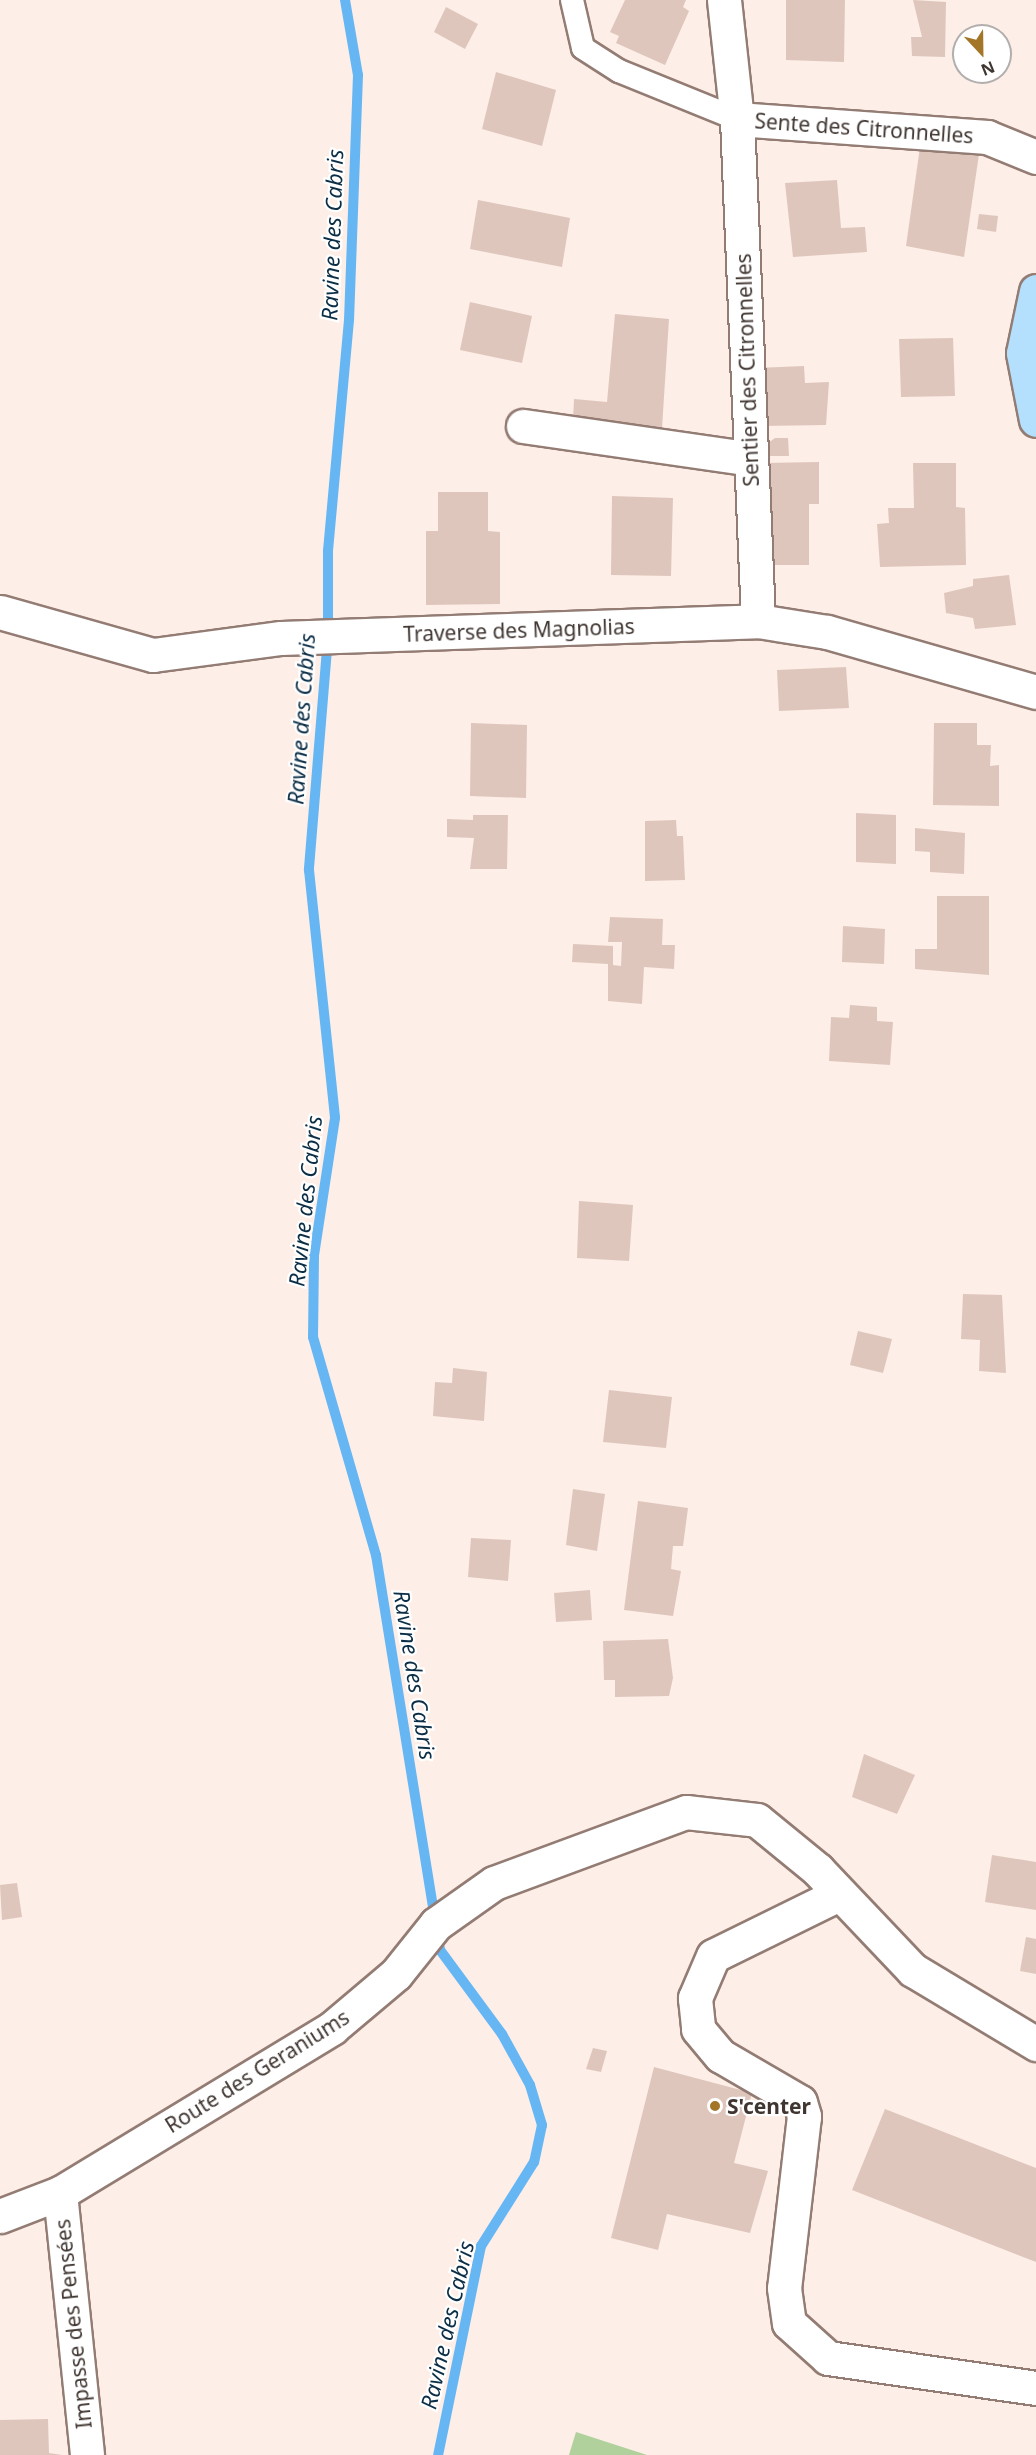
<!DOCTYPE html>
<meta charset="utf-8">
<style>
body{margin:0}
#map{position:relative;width:1036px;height:2455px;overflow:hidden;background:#fdeee7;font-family:"Noto Sans",sans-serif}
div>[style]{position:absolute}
.green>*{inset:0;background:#b0d19b}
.stream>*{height:10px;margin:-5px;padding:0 5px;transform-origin:5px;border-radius:5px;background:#66b6f4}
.building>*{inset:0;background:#dfc6bc}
.roads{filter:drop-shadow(2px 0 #937c73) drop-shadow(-2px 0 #937c73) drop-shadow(0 2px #937c73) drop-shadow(0 -2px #937c73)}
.lane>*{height:22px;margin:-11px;padding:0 11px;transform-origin:11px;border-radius:11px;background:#fff}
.street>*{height:33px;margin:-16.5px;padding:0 16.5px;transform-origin:16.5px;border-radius:16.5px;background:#fff}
.primary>*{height:33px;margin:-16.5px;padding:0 16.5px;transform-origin:16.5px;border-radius:16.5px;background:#b4e0fd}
.dots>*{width:16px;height:16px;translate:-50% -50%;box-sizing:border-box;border:3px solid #fff;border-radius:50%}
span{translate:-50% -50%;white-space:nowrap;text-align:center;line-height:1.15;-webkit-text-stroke:4.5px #fff;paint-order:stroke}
.street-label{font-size:21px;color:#3f3531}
.poi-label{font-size:21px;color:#3f3531;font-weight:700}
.left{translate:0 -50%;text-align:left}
.water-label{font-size:22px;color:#0b2e46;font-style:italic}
.north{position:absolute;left:952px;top:24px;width:60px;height:60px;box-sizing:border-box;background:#fff;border:2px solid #b2aead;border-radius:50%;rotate:158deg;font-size:16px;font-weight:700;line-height:24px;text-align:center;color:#3f3531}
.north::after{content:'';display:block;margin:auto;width:21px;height:27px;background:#a37627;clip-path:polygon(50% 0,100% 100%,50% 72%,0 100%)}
</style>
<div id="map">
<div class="green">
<i style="clip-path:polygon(576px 2432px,647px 2455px,569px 2455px)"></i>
</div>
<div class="stream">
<i style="left:345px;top:0;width:76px;rotate:80.2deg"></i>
<i style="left:358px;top:75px;width:245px;rotate:92.1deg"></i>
<i style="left:349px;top:320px;width:232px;rotate:95.2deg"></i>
<i style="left:328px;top:551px;width:86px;rotate:90deg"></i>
<i style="left:328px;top:637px;width:234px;rotate:94.7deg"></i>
<i style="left:309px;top:870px;width:249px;rotate:84deg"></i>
<i style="left:335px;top:1118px;width:140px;rotate:98.7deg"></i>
<i style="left:314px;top:1256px;width:81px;rotate:90.7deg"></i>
<i style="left:313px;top:1337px;width:227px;rotate:73.9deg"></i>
<i style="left:376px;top:1555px;width:368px;rotate:80.8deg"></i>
<i style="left:437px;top:1933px;width:17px;rotate:80deg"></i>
<i style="left:440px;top:1950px;width:104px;rotate:53.6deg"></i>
<i style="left:502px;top:2034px;width:58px;rotate:61.2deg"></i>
<i style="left:530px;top:2085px;width:42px;rotate:73.3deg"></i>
<i style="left:542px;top:2125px;width:38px;rotate:102deg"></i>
<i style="left:534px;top:2162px;width:99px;rotate:122.2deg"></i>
<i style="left:481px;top:2246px;width:213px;rotate:101.6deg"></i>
</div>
<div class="building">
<i style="clip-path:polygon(625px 0,686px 0,683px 7px,689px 11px,665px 65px,616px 43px,619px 36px,610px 32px)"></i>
<i style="clip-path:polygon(786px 0,845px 0,844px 62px,786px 60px)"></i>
<i style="clip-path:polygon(913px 0,946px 2px,945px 57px,912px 56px,911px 37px,922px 37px)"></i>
<i style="clip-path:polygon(446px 7px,478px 24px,465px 49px,434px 32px)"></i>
<i style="clip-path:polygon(496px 72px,556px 90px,542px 146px,482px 129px)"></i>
<i style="clip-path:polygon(920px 147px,979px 154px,964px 257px,906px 246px)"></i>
<i style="clip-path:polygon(837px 180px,841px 228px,865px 227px,867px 252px,793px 257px,785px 183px)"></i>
<i style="clip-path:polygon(478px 200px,570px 218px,562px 267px,470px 249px)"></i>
<i style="clip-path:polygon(979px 214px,998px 216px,996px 232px,977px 229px)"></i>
<i style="clip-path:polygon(470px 302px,532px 316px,522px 363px,460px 350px)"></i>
<i style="clip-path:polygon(615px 314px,669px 319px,662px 428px,573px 420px,574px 399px,607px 402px)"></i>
<i style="clip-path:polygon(953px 338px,955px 396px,901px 397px,899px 339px)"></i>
<i style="clip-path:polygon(804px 366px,805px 383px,829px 382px,826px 425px,761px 426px,759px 368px)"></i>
<i style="clip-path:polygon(775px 438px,788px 438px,789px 456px,767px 456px,768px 443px)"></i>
<i style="clip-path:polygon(819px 462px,819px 504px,809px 504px,809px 565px,767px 565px,764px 463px)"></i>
<i style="clip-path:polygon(913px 463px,956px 463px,956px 507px,965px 508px,966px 565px,880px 567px,877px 524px,889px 523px,888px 508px,914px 508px)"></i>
<i style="clip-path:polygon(438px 492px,488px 492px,488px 531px,500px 532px,500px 604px,426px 605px,426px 531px,438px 531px)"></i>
<i style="clip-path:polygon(612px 496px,673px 498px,671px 576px,611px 575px)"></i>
<i style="clip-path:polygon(1009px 575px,1016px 625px,975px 629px,973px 618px,946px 613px,944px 593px,973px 586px,973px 579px)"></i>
<i style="clip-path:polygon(846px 667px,849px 708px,779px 711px,777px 670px)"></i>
<i style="clip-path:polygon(471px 723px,527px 725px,526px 798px,470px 796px)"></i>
<i style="clip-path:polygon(934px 723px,977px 723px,977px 745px,991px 745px,990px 766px,999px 765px,999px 806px,933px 805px)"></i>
<i style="clip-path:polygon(856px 813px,896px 815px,896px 864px,856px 862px)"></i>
<i style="clip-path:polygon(473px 815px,508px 815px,507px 869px,470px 869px,474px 838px,447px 837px,447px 819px,473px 820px)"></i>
<i style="clip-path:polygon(676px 820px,677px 836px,683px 836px,685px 880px,645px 881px,645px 821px)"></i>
<i style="clip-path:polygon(915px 828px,965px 833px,964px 874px,930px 872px,930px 852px,915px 851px)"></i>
<i style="clip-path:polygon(937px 896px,989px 896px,989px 975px,915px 969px,915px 949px,937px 949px)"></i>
<i style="clip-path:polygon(610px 917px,663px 919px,662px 945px,675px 945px,674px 969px,644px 967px,642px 1004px,608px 1001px,608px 964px,572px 962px,573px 944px,613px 946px,613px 965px,621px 966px,622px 942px,608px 942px)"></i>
<i style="clip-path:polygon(843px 926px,885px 929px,884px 964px,842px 962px)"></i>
<i style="clip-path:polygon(850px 1005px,877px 1007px,877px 1021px,893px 1022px,890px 1065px,829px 1061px,831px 1017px,849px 1018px)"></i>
<i style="clip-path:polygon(579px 1201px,633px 1205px,629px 1261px,577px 1258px)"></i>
<i style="clip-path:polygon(963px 1294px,1002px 1295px,1006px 1373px,979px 1371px,980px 1340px,961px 1339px)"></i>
<i style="clip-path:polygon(858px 1331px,892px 1339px,883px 1373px,850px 1365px)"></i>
<i style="clip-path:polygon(453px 1368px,487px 1372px,484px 1421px,433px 1416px,435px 1382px,452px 1383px)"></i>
<i style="clip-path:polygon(609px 1390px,672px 1397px,666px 1448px,603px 1442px)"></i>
<i style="clip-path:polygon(573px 1489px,605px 1494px,597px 1551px,566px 1545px)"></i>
<i style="clip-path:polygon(638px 1501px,688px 1508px,683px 1546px,673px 1546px,671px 1569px,681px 1571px,673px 1616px,624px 1610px)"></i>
<i style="clip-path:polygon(471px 1538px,511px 1540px,508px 1581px,468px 1577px)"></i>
<i style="clip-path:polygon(590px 1590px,592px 1620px,556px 1622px,554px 1593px)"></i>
<i style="clip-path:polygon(668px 1639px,673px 1678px,669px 1696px,615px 1697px,615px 1680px,604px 1680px,603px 1641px)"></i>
<i style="clip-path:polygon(864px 1754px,915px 1775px,897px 1814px,852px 1797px)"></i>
<i style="clip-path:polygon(992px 1855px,1036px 1862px,1036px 1910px,985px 1902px)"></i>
<i style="clip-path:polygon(17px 1883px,22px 1917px,2px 1920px,0 1885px)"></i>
<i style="clip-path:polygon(1026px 1937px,1036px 1939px,1036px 1974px,1020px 1971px)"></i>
<i style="clip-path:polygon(593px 2048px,607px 2051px,601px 2072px,586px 2069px)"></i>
<i style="clip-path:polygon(654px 2067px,752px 2093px,734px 2163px,768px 2171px,750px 2233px,667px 2214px,658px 2250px,611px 2238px)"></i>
<i style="clip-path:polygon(885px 2109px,1036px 2168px,1036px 2262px,852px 2190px)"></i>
<i style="clip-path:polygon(48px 2419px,49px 2453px,62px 2455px,0 2455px,0 2420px)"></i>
</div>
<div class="roads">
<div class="lane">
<i style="left:572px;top:0;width:49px;rotate:77.1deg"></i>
<i style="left:583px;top:48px;width:43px;rotate:32.6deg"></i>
<i style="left:619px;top:71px;width:127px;rotate:22.1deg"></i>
</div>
<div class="street">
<i style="left:724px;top:0;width:120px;rotate:83.8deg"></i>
<i style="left:737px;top:119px;width:251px;rotate:4.1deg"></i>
<i style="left:987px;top:137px;width:53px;rotate:22.2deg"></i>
<i style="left:737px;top:119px;width:502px;rotate:87.6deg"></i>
<i style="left:523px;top:426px;width:230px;rotate:8.2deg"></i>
<i style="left:0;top:612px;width:159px;rotate:15.7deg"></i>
<i style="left:153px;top:655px;width:129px;rotate:-7.6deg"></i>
<i style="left:281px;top:638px;width:477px;rotate:-2deg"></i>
<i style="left:758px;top:621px;width:70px;rotate:9.1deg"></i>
<i style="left:827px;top:632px;width:217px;rotate:16deg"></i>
<i style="left:839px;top:1894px;width:140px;rotate:153.8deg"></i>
<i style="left:713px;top:1956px;width:46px;rotate:113.2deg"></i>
<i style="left:695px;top:1998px;width:31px;rotate:84deg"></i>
<i style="left:698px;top:2029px;width:35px;rotate:50deg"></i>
<i style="left:721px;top:2056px;width:91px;rotate:30.2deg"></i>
<i style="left:800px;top:2102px;width:15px;rotate:74deg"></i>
<i style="left:804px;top:2116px;width:173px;rotate:96.6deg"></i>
<i style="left:784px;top:2288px;width:35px;rotate:82deg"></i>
<i style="left:789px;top:2323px;width:52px;rotate:41.9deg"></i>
<i style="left:828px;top:2358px;width:210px;rotate:8.2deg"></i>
<i style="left:60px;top:2193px;width:263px;rotate:84.1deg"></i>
<i style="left:0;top:2216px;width:64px;rotate:-21deg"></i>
<i style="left:60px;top:2193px;width:318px;rotate:-31.2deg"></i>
<i style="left:332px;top:2028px;width:84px;rotate:-40.2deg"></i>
<i style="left:396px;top:1974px;width:64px;rotate:-51.3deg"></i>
<i style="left:436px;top:1924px;width:71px;rotate:-35.3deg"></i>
<i style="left:494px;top:1883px;width:205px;rotate:-20.3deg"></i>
<i style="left:686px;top:1812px;width:71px;rotate:6.4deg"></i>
<i style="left:757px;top:1820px;width:79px;rotate:39.3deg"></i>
<i style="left:818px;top:1870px;width:138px;rotate:46.5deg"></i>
<i style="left:913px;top:1970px;width:144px;rotate:31deg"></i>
</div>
<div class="primary">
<i style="left:1036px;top:291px;width:63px;rotate:101.8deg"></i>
<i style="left:1023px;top:353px;width:68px;rotate:79deg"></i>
</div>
</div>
<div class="dots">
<i style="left:715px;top:2106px;background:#a37627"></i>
</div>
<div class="street-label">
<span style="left:864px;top:128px;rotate:4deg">Sente des Citronnelles</span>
<span style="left:747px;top:370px;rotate:-92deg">Sentier des Citronnelles</span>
<span style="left:519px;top:630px;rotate:-2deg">Traverse des Magnolias</span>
<span style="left:257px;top:2071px;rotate:-32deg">Route des Geraniums</span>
<span style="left:73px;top:2324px;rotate:-96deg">Impasse des Pensées</span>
</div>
<div class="poi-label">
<span class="left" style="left:727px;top:2106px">S'center</span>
</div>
<div class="water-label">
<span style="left:332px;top:235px;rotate:-88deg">Ravine des Cabris</span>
<span style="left:301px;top:719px;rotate:-86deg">Ravine des Cabris</span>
<span style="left:305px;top:1201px;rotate:-84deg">Ravine des Cabris</span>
<span style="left:415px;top:1675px;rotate:81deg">Ravine des Cabris</span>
<span style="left:447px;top:2325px;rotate:-77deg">Ravine des Cabris</span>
</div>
<div class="north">N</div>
</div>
